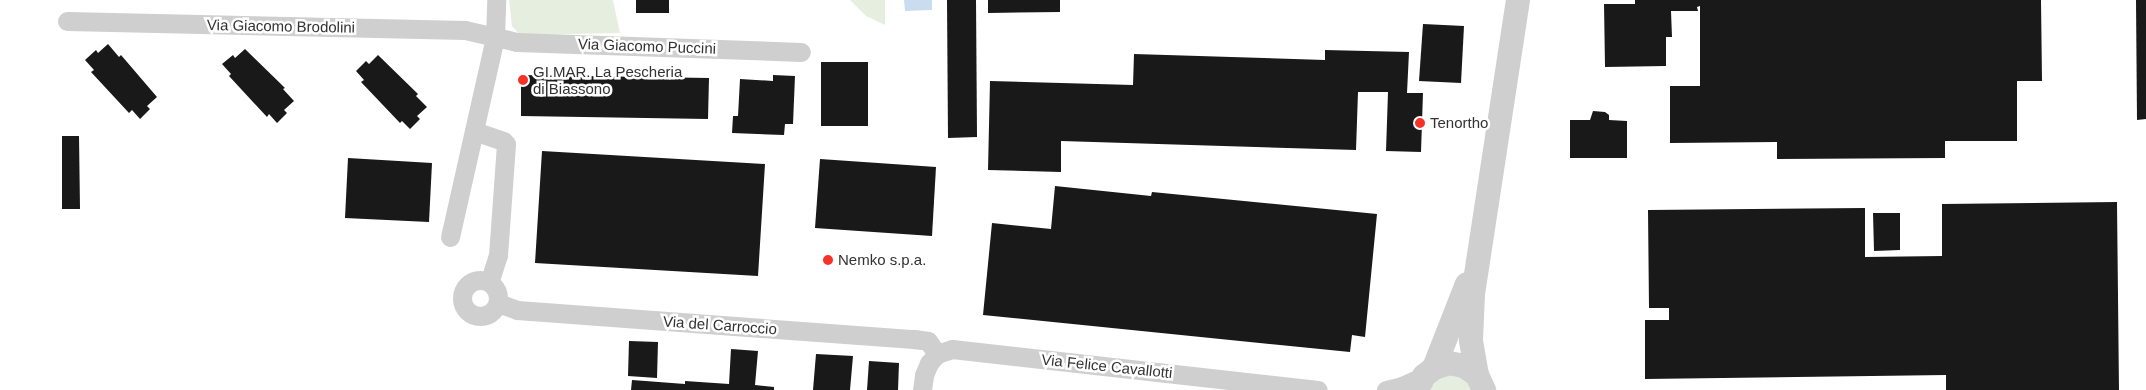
<!DOCTYPE html>
<style>
body{margin:0}
#map{position:relative;width:2146px;height:390px;overflow:hidden;background:#fff;font-family:Helvetica,sans-serif}
div>[style]{position:absolute}
.green>*{inset:0;background:#e6efdf}
.water>*{inset:0;background:#caddf0}
.building>*{inset:0;background:#191919}
.minor>*{height:19px;margin:-9.5px;padding:0 9.5px;transform-origin:9.5px;border-radius:9.5px;background:#cfcfcf}
.minor>.ring{margin:-9.5px;padding:0;box-sizing:content-box;background:none;border:19px solid #cfcfcf;border-radius:50%}
.tertiary>*{height:24px;margin:-12px;padding:0 12px;transform-origin:12px;border-radius:12px;background:#cfcfcf}
.dots>*{width:14px;height:14px;translate:-50% -50%;box-sizing:border-box;border:2px solid #fff;border-radius:50%}
span{translate:-50% -50%;white-space:nowrap;text-align:center;line-height:1.15;-webkit-text-stroke:5px #fff;paint-order:stroke}
.street-label{font-size:15px;color:#323232}
.poi-label{font-size:15px;color:#323232}
.left{translate:0 -50%;text-align:left}
</style>
<div id="map">
<div class="green">
<i style="clip-path:polygon(509px 0,613px 0,620px 33px,520px 35px,512px 26px)"></i>
<i style="clip-path:polygon(850px 0,885px 0,885px 25px,866px 16px)"></i>
<i style="clip-path:polygon(1449px 374px,1463px 376px,1476px 390px,1429px 390px,1439px 378px)"></i>
</div>
<div class="water">
<i style="clip-path:polygon(904px 0,932px 0,932px 10px,905px 11px)"></i>
</div>
<div class="building">
<i style="clip-path:polygon(636px 0,669px 0,669px 13px,636px 13px)"></i>
<i style="clip-path:polygon(947px 0,976px 0,977px 137px,948px 138px)"></i>
<i style="clip-path:polygon(988px 0,1060px 0,1060px 12px,988px 13px)"></i>
<i style="clip-path:polygon(1635px 0,2041px 0,2042px 81px,2017px 81px,2017px 141px,1945px 141px,1945px 158px,1777px 159px,1777px 142px,1670px 143px,1670px 86px,1700px 86px,1700px 6px,1697px 7px,1698px 11px,1671px 11px,1672px 37px,1666px 37px,1666px 66px,1605px 67px,1604px 4px,1635px 4px)"></i>
<i style="clip-path:polygon(2136px 0,2146px 0,2146px 119px,2137px 120px)"></i>
<i style="clip-path:polygon(1423px 24px,1464px 26px,1461px 83px,1419px 81px)"></i>
<i style="clip-path:polygon(108px 44px,119px 57px,121px 55px,157px 97px,147px 106px,150px 109px,140px 119px,132px 110px,129px 113px,91px 72px,94px 70px,85px 60px,96px 50px,98px 53px)"></i>
<i style="clip-path:polygon(245px 49px,285px 88px,283px 89px,294px 101px,284px 110px,287px 113px,277px 123px,269px 114px,267px 117px,229px 76px,231px 74px,222px 64px,233px 55px,235px 58px)"></i>
<i style="clip-path:polygon(1325px 50px,1409px 52px,1407px 93px,1423px 93px,1421px 152px,1386px 151px,1388px 92px,1358px 92px,1356px 150px,1061px 141px,1061px 172px,988px 170px,990px 81px,1133px 85px,1134px 54px,1325px 60px)"></i>
<i style="clip-path:polygon(378px 55px,418px 94px,416px 96px,427px 107px,417px 116px,420px 119px,410px 129px,402px 121px,400px 123px,361px 82px,364px 80px,356px 71px,366px 61px,369px 64px)"></i>
<i style="clip-path:polygon(821px 62px,868px 62px,868px 126px,821px 126px)"></i>
<i style="clip-path:polygon(521px 75px,709px 78px,708px 119px,521px 116px)"></i>
<i style="clip-path:polygon(773px 75px,795px 76px,793px 124px,785px 124px,784px 135px,732px 133px,733px 116px,738px 116px,740px 79px,773px 81px)"></i>
<i style="clip-path:polygon(1593px 111px,1605px 112px,1609px 115px,1609px 120px,1627px 121px,1627px 158px,1570px 158px,1570px 120px,1590px 120px)"></i>
<i style="clip-path:polygon(62px 136px,79px 136px,80px 209px,62px 209px)"></i>
<i style="clip-path:polygon(542px 151px,765px 164px,758px 276px,535px 263px)"></i>
<i style="clip-path:polygon(348px 158px,432px 163px,429px 222px,345px 218px)"></i>
<i style="clip-path:polygon(820px 159px,936px 167px,932px 236px,815px 228px)"></i>
<i style="clip-path:polygon(1055px 186px,1151px 196px,1152px 192px,1377px 214px,1365px 337px,1352px 335px,1350px 352px,983px 315px,992px 223px,1051px 229px)"></i>
<i style="clip-path:polygon(2117px 202px,2119px 390px,1946px 390px,1946px 375px,1645px 379px,1645px 320px,1669px 320px,1669px 308px,1649px 308px,1648px 210px,1865px 208px,1865px 257px,1942px 256px,1942px 204px)"></i>
<i style="clip-path:polygon(1873px 213px,1900px 213px,1900px 250px,1874px 251px)"></i>
<i style="clip-path:polygon(629px 341px,658px 342px,657px 378px,628px 376px)"></i>
<i style="clip-path:polygon(731px 349px,758px 351px,755px 385px,774px 387px,774px 390px,631px 390px,632px 380px,685px 384px,685px 381px,729px 384px)"></i>
<i style="clip-path:polygon(816px 354px,853px 356px,850px 390px,813px 390px)"></i>
<i style="clip-path:polygon(869px 361px,899px 363px,898px 390px,867px 390px)"></i>
</div>
<div class="minor">
<i style="left:67px;top:21px;width:398px;rotate:1.3deg"></i>
<i style="left:465px;top:30px;width:53px;rotate:13deg"></i>
<i style="left:517px;top:42px;width:284px;rotate:2deg"></i>
<i style="left:474px;top:131px;width:31px;rotate:19deg"></i>
<i style="left:503px;top:141px;width:4px;rotate:45deg"></i>
<i style="left:506px;top:144px;width:111px;rotate:94.1deg"></i>
<i style="left:498px;top:255px;width:28px;rotate:108deg"></i>
<i style="left:450px;top:237px;width:205px;rotate:-77.3deg"></i>
<i style="left:495px;top:37px;width:37px;rotate:-88deg"></i>
<i class="ring" style="left:462px;top:280px;width:17px;height:17px"></i>
<i style="left:498px;top:303px;width:20px;rotate:20deg"></i>
<i style="left:517px;top:310px;width:398px;rotate:4.2deg"></i>
<i style="left:914px;top:339px;width:14px;rotate:8deg"></i>
<i style="left:928px;top:341px;width:16px;rotate:55deg"></i>
<i style="left:922px;top:390px;width:15px;rotate:-82deg"></i>
<i style="left:924px;top:375px;width:13px;rotate:-67deg"></i>
<i style="left:929px;top:363px;width:12px;rotate:-48deg"></i>
<i style="left:937px;top:354px;width:16px;rotate:-18deg"></i>
<i style="left:952px;top:349px;width:368px;rotate:6.4deg"></i>
<i style="left:1386px;top:390px;width:16px;rotate:-14deg"></i>
<i style="left:1402px;top:386px;width:24px;rotate:-24deg"></i>
</div>
<div class="tertiary">
<i style="left:1434px;top:368px;width:90px;rotate:-68.6deg"></i>
<i style="left:1477px;top:375px;width:36px;rotate:-100deg"></i>
<i style="left:1471px;top:340px;width:46px;rotate:-87.5deg"></i>
<i style="left:1473px;top:294px;width:297px;rotate:-81.3deg"></i>
<i style="left:1417px;top:390px;width:16px;rotate:-63deg"></i>
<i style="left:1424px;top:376px;width:13px;rotate:-39deg"></i>
<i style="left:1434px;top:368px;width:16px;rotate:-18deg"></i>
<i style="left:1449px;top:363px;width:15px;rotate:11deg"></i>
<i style="left:1464px;top:366px;width:16px;rotate:35deg"></i>
<i style="left:1477px;top:375px;width:17px;rotate:65deg"></i>
</div>
<div class="dots">
<i style="left:523px;top:80px;background:#f43228"></i>
<i style="left:1420px;top:123px;background:#f43228"></i>
<i style="left:828px;top:260px;background:#f43228"></i>
</div>
<div class="street-label">
<span style="left:281px;top:26px;rotate:1deg">Via Giacomo Brodolini</span>
<span style="left:647px;top:46px;rotate:2deg">Via Giacomo Puccini</span>
<span style="left:720px;top:325px;rotate:4deg">Via del Carroccio</span>
<span style="left:1107px;top:366px;rotate:6deg">Via Felice Cavallotti</span>
</div>
<div class="poi-label">
<span class="left" style="left:533px;top:80px">GI.MAR. La Pescheria<br>di Biassono</span>
<span class="left" style="left:1430px;top:123px">Tenortho</span>
<span class="left" style="left:838px;top:260px">Nemko s.p.a.</span>
</div>
</div>
